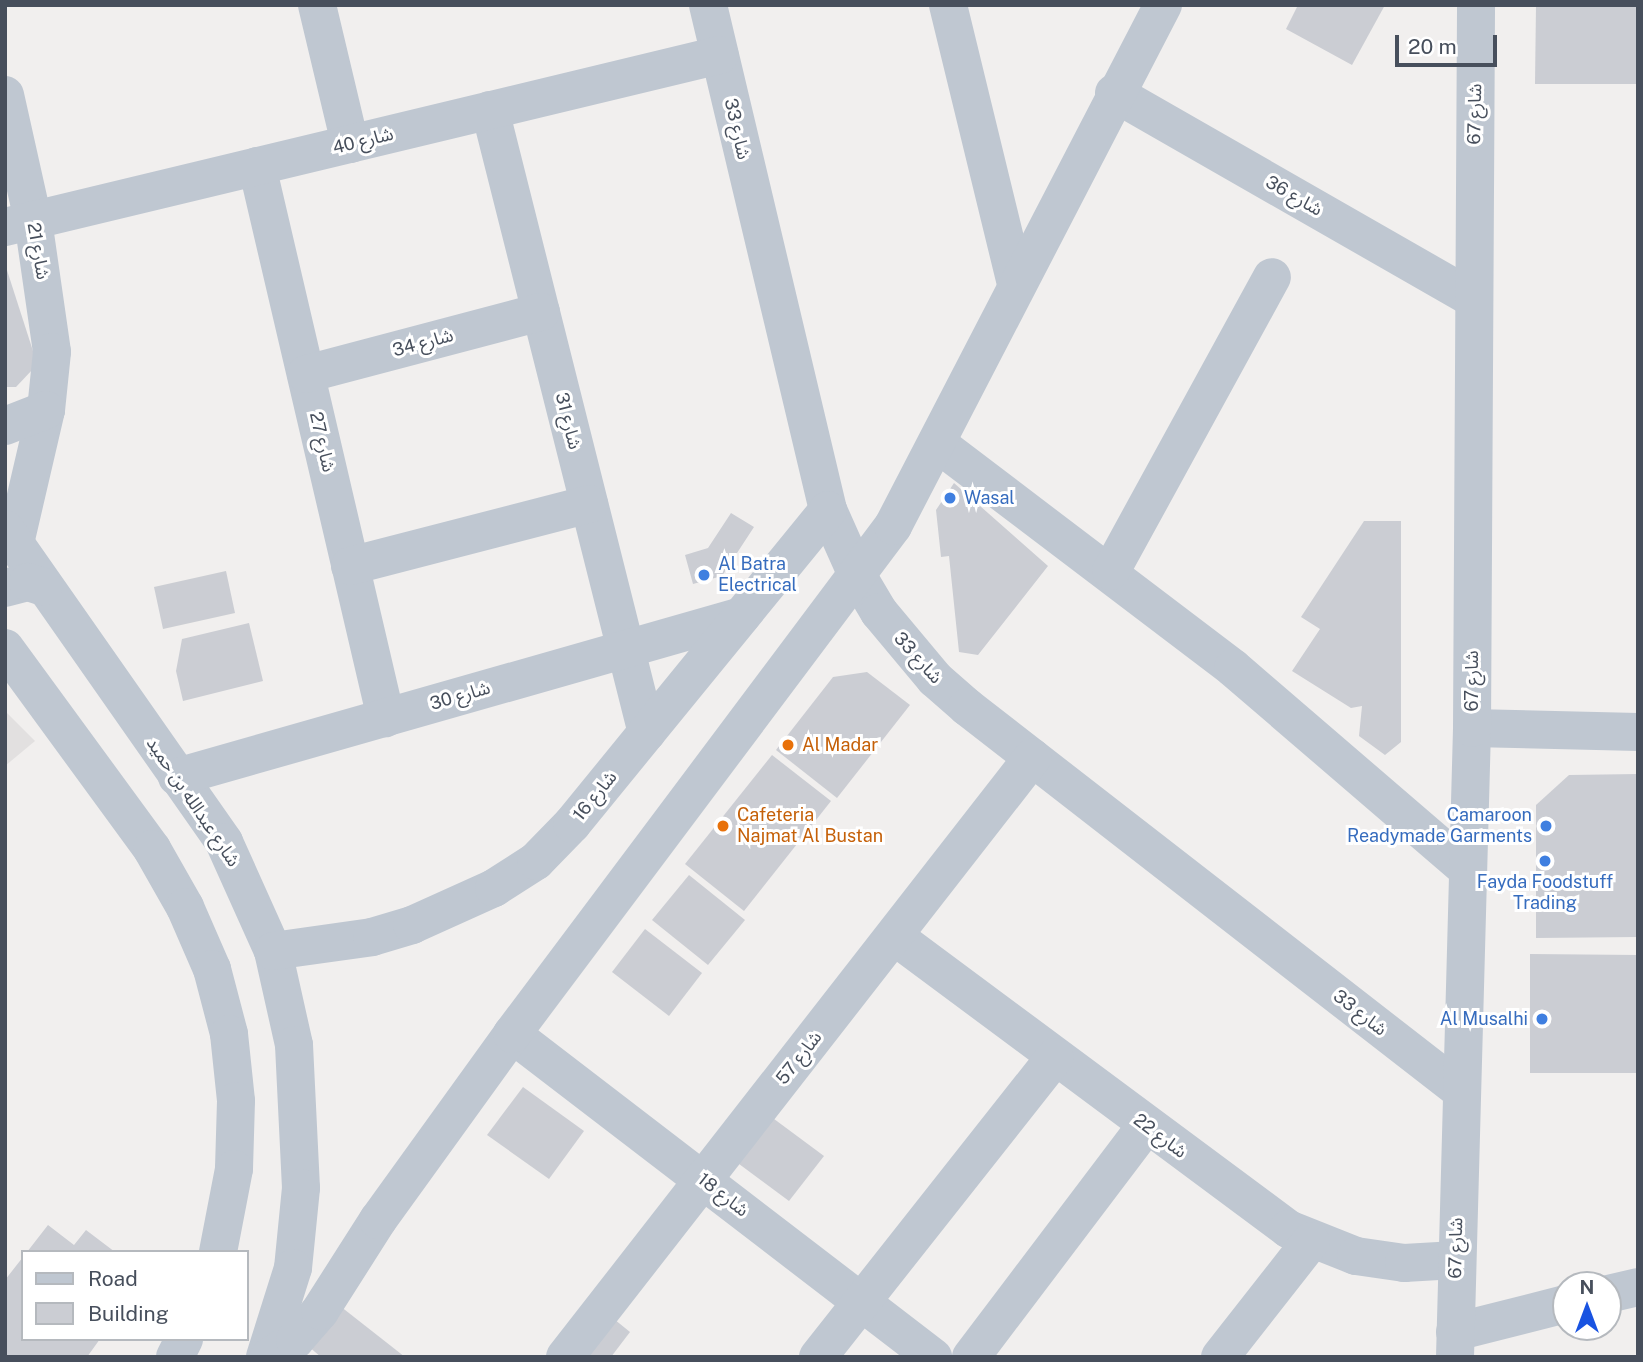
<!DOCTYPE html>
<meta charset="utf-8">
<style>
body{margin:0}
#map{position:relative;width:1643px;height:1362px;overflow:hidden;background:#f1efee;font-family:"Public Sans","Noto Sans Arabic",sans-serif}
div>[style]{position:absolute}
.education>*{inset:0;background:#e2e0e0}
.building>*{inset:0;background:#cbcdd3}
.minor>*{height:38px;margin:-19px;padding:0 19px;transform-origin:19px;border-radius:19px;background:#bfc7d1}
.dots>*{width:19px;height:19px;translate:-50% -50%;box-sizing:border-box;border:4px solid #fff;border-radius:50%}
span{translate:-50% -50%;white-space:nowrap;text-align:center;line-height:1.15;-webkit-text-stroke:6px #fff;paint-order:stroke}
.street-label{font-size:18px;color:#474f5c}
.shop-label{font-size:18px;color:#366cbe}
.left{translate:0 -50%;text-align:left}
.right{translate:-100% -50%;text-align:right}
.food-label{font-size:18px;color:#c56008}
.frame{position:absolute;inset:0;border:7px solid #474f5c;pointer-events:none}
.legend{position:absolute;left:21px;top:1250px;width:228px;height:91px;box-sizing:border-box;background:#fff;border:2px solid #b5b9be;margin:0;padding:9px 12px;list-style:none;font-size:21px;color:#474f5c}
.legend li{display:flex;align-items:center;gap:14px;height:35px}
.legend b{width:35px;border:2px solid #b5b9be}
.north{position:absolute;left:1552px;top:1271px;width:70px;height:70px;box-sizing:border-box;background:#fff;border:2px solid #b5b9be;border-radius:50%;rotate:0deg;font-size:19px;font-weight:700;line-height:28px;text-align:center;color:#474f5c}
.north::after{content:'';display:block;margin:auto;width:24px;height:32px;background:#1953e1;clip-path:polygon(50% 0,100% 100%,50% 72%,0 100%)}
.scale{position:absolute;left:1395px;top:35px;width:102px;height:32px;box-sizing:border-box;border:4px solid #474f5c;border-top:0;padding-left:9px;font-size:21px;line-height:24px;white-space:nowrap;color:#474f5c;-webkit-text-stroke:5px #fff;paint-order:stroke}
</style>
<div id="map">
<div class="education">
<i style="clip-path:polygon(5px 711px,35px 741px,5px 766px)"></i>
</div>
<div class="building">
<i style="clip-path:polygon(1298px 5px,1385px 5px,1352px 65px,1286px 29px)"></i>
<i style="clip-path:polygon(1536px 5px,1638px 5px,1638px 84px,1535px 84px)"></i>
<i style="clip-path:polygon(5px 264px,33px 351px,33px 369px,16px 387px,5px 387px)"></i>
<i style="clip-path:polygon(954px 483px,1048px 566px,978px 655px,959px 652px,949px 556px,941px 557px,936px 510px)"></i>
<i style="clip-path:polygon(731px 513px,754px 527px,722px 576px,693px 584px,685px 555px,708px 548px)"></i>
<i style="clip-path:polygon(1364px 521px,1401px 521px,1401px 742px,1385px 755px,1359px 736px,1362px 706px,1351px 708px,1292px 671px,1320px 629px,1301px 617px)"></i>
<i style="clip-path:polygon(226px 571px,235px 613px,163px 629px,154px 587px)"></i>
<i style="clip-path:polygon(249px 623px,263px 681px,183px 701px,176px 671px,182px 639px)"></i>
<i style="clip-path:polygon(867px 672px,910px 705px,837px 798px,776px 750px,833px 677px)"></i>
<i style="clip-path:polygon(772px 755px,831px 801px,744px 911px,685px 864px)"></i>
<i style="clip-path:polygon(1638px 774px,1638px 937px,1536px 938px,1536px 805px,1569px 775px)"></i>
<i style="clip-path:polygon(689px 875px,745px 920px,708px 965px,652px 920px)"></i>
<i style="clip-path:polygon(645px 929px,702px 973px,669px 1016px,612px 972px)"></i>
<i style="clip-path:polygon(1530px 954px,1638px 955px,1638px 1073px,1530px 1073px)"></i>
<i style="clip-path:polygon(523px 1087px,584px 1131px,549px 1179px,487px 1135px)"></i>
<i style="clip-path:polygon(766px 1113px,824px 1156px,789px 1201px,731px 1158px)"></i>
<i style="clip-path:polygon(48px 1225px,74px 1245px,86px 1230px,115px 1252px,27px 1252px)"></i>
<i style="clip-path:polygon(23px 1257px,23px 1339px,100px 1339px,87px 1357px,5px 1357px,5px 1280px)"></i>
<i style="clip-path:polygon(340px 1306px,405px 1357px,321px 1357px,308px 1346px)"></i>
<i style="clip-path:polygon(609px 1315px,630px 1332px,611px 1357px,576px 1357px)"></i>
</div>
<div class="minor">
<i style="left:317px;top:5px;width:143px;rotate:76.6deg"></i>
<i style="left:708px;top:5px;width:519px;rotate:76.63deg"></i>
<i style="left:828px;top:510px;width:71px;rotate:66deg"></i>
<i style="left:857px;top:575px;width:43px;rotate:59.3deg"></i>
<i style="left:879px;top:612px;width:87px;rotate:50.1deg"></i>
<i style="left:935px;top:679px;width:43px;rotate:41.2deg"></i>
<i style="left:967px;top:707px;width:624px;rotate:37.84deg"></i>
<i style="left:948px;top:5px;width:287px;rotate:76.3deg"></i>
<i style="left:1114px;top:93px;width:414px;rotate:29.8deg"></i>
<i style="left:5px;top:95px;width:128px;rotate:77.4deg"></i>
<i style="left:33px;top:220px;width:133px;rotate:81.8deg"></i>
<i style="left:52px;top:352px;width:58px;rotate:95.9deg"></i>
<i style="left:46px;top:410px;width:137px;rotate:103.1deg"></i>
<i style="left:490px;top:110px;width:642px;rotate:75.86deg"></i>
<i style="left:257px;top:166px;width:567px;rotate:76.85deg"></i>
<i style="left:5px;top:227px;width:735px;rotate:-13.53deg"></i>
<i style="left:306px;top:374px;width:243px;rotate:-14.8deg"></i>
<i style="left:5px;top:426px;width:44px;rotate:-21.3deg"></i>
<i style="left:938px;top:444px;width:370px;rotate:37.2deg"></i>
<i style="left:1233px;top:668px;width:310px;rotate:40.7deg"></i>
<i style="left:5px;top:529px;width:382px;rotate:55deg"></i>
<i style="left:224px;top:842px;width:120px;rotate:65.8deg"></i>
<i style="left:273px;top:951px;width:96px;rotate:77.4deg"></i>
<i style="left:294px;top:1045px;width:143px;rotate:87.2deg"></i>
<i style="left:301px;top:1188px;width:80px;rotate:95.7deg"></i>
<i style="left:293px;top:1268px;width:93px;rotate:107.5deg"></i>
<i style="left:350px;top:566px;width:247px;rotate:-14.5deg"></i>
<i style="left:1111px;top:571px;width:335px;rotate:-61.3deg"></i>
<i style="left:5px;top:588px;width:24px;rotate:-15deg"></i>
<i style="left:28px;top:582px;width:16px;rotate:18deg"></i>
<i style="left:5px;top:648px;width:249px;rotate:53.8deg"></i>
<i style="left:152px;top:849px;width:67px;rotate:60.4deg"></i>
<i style="left:185px;top:907px;width:68px;rotate:66.5deg"></i>
<i style="left:212px;top:969px;width:67px;rotate:75.3deg"></i>
<i style="left:229px;top:1034px;width:67px;rotate:84deg"></i>
<i style="left:236px;top:1101px;width:68px;rotate:91.7deg"></i>
<i style="left:234px;top:1169px;width:85px;rotate:100.9deg"></i>
<i style="left:1472px;top:728px;width:166px;rotate:1.4deg"></i>
<i style="left:177px;top:777px;width:587px;rotate:-15.91deg"></i>
<i style="left:894px;top:936px;width:491px;rotate:36.6deg"></i>
<i style="left:1288px;top:1229px;width:73px;rotate:21.7deg"></i>
<i style="left:1356px;top:1256px;width:49px;rotate:8.3deg"></i>
<i style="left:1404px;top:1263px;width:52px;rotate:-3.3deg"></i>
<i style="left:273px;top:951px;width:100px;rotate:-8deg"></i>
<i style="left:372px;top:937px;width:42px;rotate:-16.7deg"></i>
<i style="left:412px;top:925px;width:90px;rotate:-24.3deg"></i>
<i style="left:494px;top:888px;width:50px;rotate:-32.7deg"></i>
<i style="left:536px;top:861px;width:52px;rotate:-45.8deg"></i>
<i style="left:572px;top:824px;width:405px;rotate:-50.8deg"></i>
<i style="left:512px;top:1034px;width:531px;rotate:37.5deg"></i>
<i style="left:1608px;top:1294px;width:31px;rotate:-13deg"></i>
<i style="left:1455px;top:1332px;width:114px;rotate:-14.2deg"></i>
<i style="left:175px;top:1357px;width:20px;rotate:-63deg"></i>
<i style="left:269px;top:1357px;width:31px;rotate:-33deg"></i>
<i style="left:295px;top:1340px;width:38px;rotate:-49deg"></i>
<i style="left:320px;top:1311px;width:108px;rotate:-57.5deg"></i>
<i style="left:378px;top:1220px;width:229px;rotate:-54.2deg"></i>
<i style="left:512px;top:1034px;width:635px;rotate:-53.13deg"></i>
<i style="left:893px;top:526px;width:587px;rotate:-62.61deg"></i>
<i style="left:565px;top:1357px;width:760px;rotate:-52.06deg"></i>
<i style="left:818px;top:1357px;width:382px;rotate:-51.7deg"></i>
<i style="left:971px;top:1357px;width:290px;rotate:-52.9deg"></i>
<i style="left:1220px;top:1357px;width:147px;rotate:-51.9deg"></i>
<i style="left:1455px;top:1357px;width:629px;rotate:-88.45deg"></i>
<i style="left:1472px;top:728px;width:723px;rotate:-89.68deg"></i>
</div>
<div class="dots">
<i style="left:950px;top:498px;background:#3f7fe0"></i>
<i style="left:704px;top:575px;background:#3f7fe0"></i>
<i style="left:788px;top:745px;background:#e8710a"></i>
<i style="left:723px;top:826px;background:#e8710a"></i>
<i style="left:1546px;top:826px;background:#3f7fe0"></i>
<i style="left:1545px;top:861px;background:#3f7fe0"></i>
<i style="left:1542px;top:1019px;background:#3f7fe0"></i>
</div>
<div class="street-label">
<span style="left:1475px;top:114px;rotate:-89deg">شارع 67</span>
<span style="left:737px;top:129px;rotate:77deg">شارع 33</span>
<span style="left:363px;top:141px;rotate:-14deg">شارع 40</span>
<span style="left:1294px;top:196px;rotate:30deg">شارع 36</span>
<span style="left:38px;top:251px;rotate:80deg">شارع 21</span>
<span style="left:423px;top:343px;rotate:-15deg">شارع 34</span>
<span style="left:568px;top:421px;rotate:76deg">شارع 31</span>
<span style="left:322px;top:442px;rotate:77deg">شارع 27</span>
<span style="left:918px;top:658px;rotate:48deg">شارع 33</span>
<span style="left:1472px;top:681px;rotate:-90deg">شارع 67</span>
<span style="left:460px;top:696px;rotate:-16deg">شارع 30</span>
<span style="left:595px;top:796px;rotate:-51deg">شارع 16</span>
<span style="left:193px;top:802px;rotate:56deg">شارع عبدالله بن حميد</span>
<span style="left:1360px;top:1013px;rotate:38deg">شارع 33</span>
<span style="left:799px;top:1058px;rotate:-52deg">شارع 57</span>
<span style="left:1160px;top:1136px;rotate:37deg">شارع 22</span>
<span style="left:723px;top:1195px;rotate:38deg">شارع 18</span>
<span style="left:1456px;top:1248px;rotate:-89deg">شارع 67</span>
</div>
<div class="shop-label">
<span class="left" style="left:964px;top:498px">Wasal</span>
<span class="left" style="left:718px;top:575px">Al Batra<br>Electrical</span>
<span class="right" style="left:1532px;top:826px">Camaroon<br>Readymade Garments</span>
<span style="left:1545px;top:893px">Fayda Foodstuff<br>Trading</span>
<span class="right" style="left:1528px;top:1019px">Al Musalhi</span>
</div>
<div class="food-label">
<span class="left" style="left:802px;top:745px">Al Madar</span>
<span class="left" style="left:737px;top:826px">Cafeteria<br>Najmat Al Bustan</span>
</div>
<div class="frame"></div>
<ul class="legend">
<li><b style="height:9px;background:#bfc7d1"></b>Road</li>
<li><b style="height:19px;background:#cbcdd3"></b>Building</li>
</ul>
<div class="north">N</div>
<div class="scale">20 m</div>
</div>
